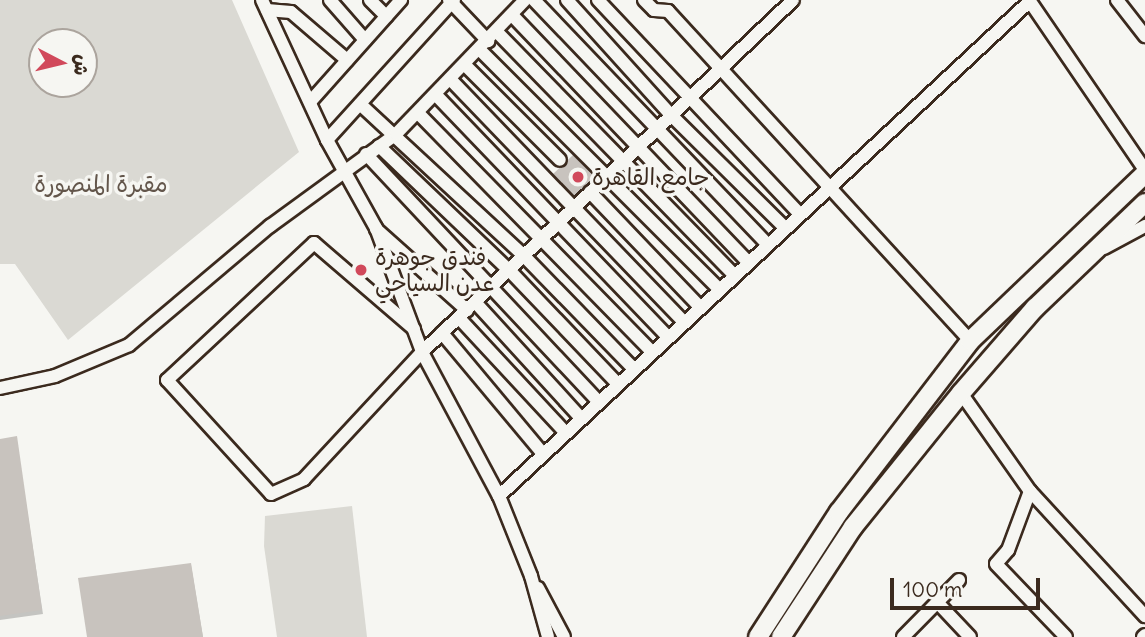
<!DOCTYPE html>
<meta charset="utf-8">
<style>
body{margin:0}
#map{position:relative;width:1145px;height:637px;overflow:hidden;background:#f6f6f2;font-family:Delius,"Playpen Sans Arabic",sans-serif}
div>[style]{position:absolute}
.green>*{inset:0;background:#dad9d3}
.shadow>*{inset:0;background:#0003}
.building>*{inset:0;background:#c8c3be}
.roads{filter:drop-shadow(2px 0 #3b2a1e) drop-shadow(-2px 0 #3b2a1e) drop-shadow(0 2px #3b2a1e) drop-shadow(0 -2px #3b2a1e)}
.minor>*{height:12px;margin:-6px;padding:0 6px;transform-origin:6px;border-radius:6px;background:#f6f6f2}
.highway>*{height:18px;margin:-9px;padding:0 9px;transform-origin:9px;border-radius:9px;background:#f6f6f2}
.dots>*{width:19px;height:19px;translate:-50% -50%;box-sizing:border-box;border:4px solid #f6f6f2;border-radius:50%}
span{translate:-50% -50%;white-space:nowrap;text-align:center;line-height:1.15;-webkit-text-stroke:7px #f6f6f2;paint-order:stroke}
.poi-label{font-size:23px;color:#3b2a1e}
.left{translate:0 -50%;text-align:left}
.park-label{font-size:23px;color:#63564b}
.north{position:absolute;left:28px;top:28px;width:70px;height:70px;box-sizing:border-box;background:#f6f6f2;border:2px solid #aba49d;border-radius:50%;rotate:97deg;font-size:19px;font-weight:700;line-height:28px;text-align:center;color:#3b2a1e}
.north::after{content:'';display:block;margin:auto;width:24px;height:32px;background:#d1495b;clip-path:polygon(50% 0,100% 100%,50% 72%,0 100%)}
.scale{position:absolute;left:890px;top:578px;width:150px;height:32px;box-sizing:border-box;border:4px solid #3b2a1e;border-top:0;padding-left:9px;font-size:21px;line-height:24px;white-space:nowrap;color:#3b2a1e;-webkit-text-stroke:5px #f6f6f2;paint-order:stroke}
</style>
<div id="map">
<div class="green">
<i style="clip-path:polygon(evenodd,0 0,232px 0,299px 152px,68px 340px,15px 264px,0 264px,0 0,84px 42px,84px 84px,42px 84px,42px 42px,84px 42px)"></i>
<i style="clip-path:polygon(352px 506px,367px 637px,277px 637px,264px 546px,265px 516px)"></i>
</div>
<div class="shadow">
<i style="clip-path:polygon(593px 178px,596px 184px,579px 200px,559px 180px)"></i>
<i style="clip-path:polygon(16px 438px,43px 614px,0 620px,0 441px)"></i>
<i style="clip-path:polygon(191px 565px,203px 637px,89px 637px)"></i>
</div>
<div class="building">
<i style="clip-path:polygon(573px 155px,594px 177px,574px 195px,553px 174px)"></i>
<i style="clip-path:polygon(17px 436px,42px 610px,0 616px,0 439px)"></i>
<i style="clip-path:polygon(191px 563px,203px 637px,87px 637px,78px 578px)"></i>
</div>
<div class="roads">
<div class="minor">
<i style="left:262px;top:0;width:154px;rotate:65.1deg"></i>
<i style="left:327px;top:140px;width:101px;rotate:60.9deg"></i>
<i style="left:376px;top:228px;width:132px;rotate:69.6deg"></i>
<i style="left:422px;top:352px;width:163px;rotate:61.9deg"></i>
<i style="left:499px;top:496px;width:86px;rotate:68.2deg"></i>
<i style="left:531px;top:576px;width:63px;rotate:74.4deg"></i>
<i style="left:330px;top:0;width:53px;rotate:48.8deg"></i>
<i style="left:370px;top:0;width:23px;rotate:45deg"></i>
<i style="left:449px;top:0;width:57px;rotate:46.4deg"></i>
<i style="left:534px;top:0;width:337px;rotate:46.3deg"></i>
<i style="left:567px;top:0;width:154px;rotate:47.9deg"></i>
<i style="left:670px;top:114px;width:161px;rotate:44.7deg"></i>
<i style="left:598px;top:0;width:293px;rotate:46.7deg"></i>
<i style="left:644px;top:0;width:14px;rotate:45deg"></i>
<i style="left:654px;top:10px;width:14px;rotate:4deg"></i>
<i style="left:1029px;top:0;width:206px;rotate:55.7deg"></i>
<i style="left:1117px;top:0;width:46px;rotate:52.1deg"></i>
<i style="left:267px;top:10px;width:24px;rotate:5deg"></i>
<i style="left:291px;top:12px;width:74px;rotate:40.6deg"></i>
<i style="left:668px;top:11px;width:447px;rotate:47.5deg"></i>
<i style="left:512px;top:15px;width:342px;rotate:46.3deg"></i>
<i style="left:497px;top:32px;width:339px;rotate:45.7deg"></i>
<i style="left:480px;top:50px;width:338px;rotate:45deg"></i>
<i style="left:465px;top:65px;width:134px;rotate:45deg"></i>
<i style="left:451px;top:80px;width:336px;rotate:46.1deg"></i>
<i style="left:436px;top:95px;width:335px;rotate:46.2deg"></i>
<i style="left:310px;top:102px;width:137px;rotate:-48.3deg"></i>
<i style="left:360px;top:104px;width:225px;rotate:42.8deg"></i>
<i style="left:525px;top:257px;width:156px;rotate:45.8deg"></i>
<i style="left:418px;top:113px;width:334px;rotate:45.6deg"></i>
<i style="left:327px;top:140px;width:189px;rotate:-47.8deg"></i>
<i style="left:379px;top:146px;width:181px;rotate:43.7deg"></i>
<i style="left:510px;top:271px;width:156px;rotate:46.3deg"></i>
<i style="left:366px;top:154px;width:340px;rotate:46.8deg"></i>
<i style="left:590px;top:192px;width:159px;rotate:46.3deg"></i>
<i style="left:376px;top:229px;width:122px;rotate:41.7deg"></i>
<i style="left:1104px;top:248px;width:47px;rotate:-28.2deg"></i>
<i style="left:475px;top:302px;width:157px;rotate:47.6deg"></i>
<i style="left:459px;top:318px;width:157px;rotate:47.1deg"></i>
<i style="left:414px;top:329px;width:132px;rotate:-139.3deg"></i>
<i style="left:314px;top:243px;width:201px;rotate:137deg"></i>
<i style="left:167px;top:380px;width:154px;rotate:47.6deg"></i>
<i style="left:271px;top:494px;width:36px;rotate:-24deg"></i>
<i style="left:304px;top:479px;width:173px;rotate:-47.1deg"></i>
<i style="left:422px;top:352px;width:511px;rotate:-43.49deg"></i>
<i style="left:442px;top:333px;width:158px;rotate:50.1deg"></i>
<i style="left:0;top:388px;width:56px;rotate:-12.3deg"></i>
<i style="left:55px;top:376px;width:80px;rotate:-22.7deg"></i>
<i style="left:129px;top:345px;width:185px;rotate:-40.2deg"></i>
<i style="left:270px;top:226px;width:156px;rotate:-36.1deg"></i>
<i style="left:396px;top:134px;width:186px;rotate:-46.1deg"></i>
<i style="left:961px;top:393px;width:120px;rotate:54.9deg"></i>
<i style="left:1030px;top:491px;width:63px;rotate:110.4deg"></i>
<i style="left:1008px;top:550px;width:18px;rotate:131deg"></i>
<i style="left:996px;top:564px;width:101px;rotate:46.2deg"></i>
<i style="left:1030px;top:491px;width:170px;rotate:47.4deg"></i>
<i style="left:499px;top:496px;width:725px;rotate:-42.99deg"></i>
<i style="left:538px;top:588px;width:55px;rotate:62deg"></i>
<i style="left:937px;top:602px;width:48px;rotate:46.7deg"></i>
<i style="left:903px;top:637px;width:80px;rotate:-45.5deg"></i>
<i style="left:1143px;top:637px;width:3px;rotate:-45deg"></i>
</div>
<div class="highway">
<i style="left:758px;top:637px;width:149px;rotate:-57.1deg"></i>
<i style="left:839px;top:512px;width:215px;rotate:-52.5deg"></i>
<i style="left:970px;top:341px;width:242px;rotate:-43.7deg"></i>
<i style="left:781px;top:637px;width:131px;rotate:-56.8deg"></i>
<i style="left:853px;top:527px;width:172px;rotate:-51.1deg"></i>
<i style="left:961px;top:393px;width:113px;rotate:-49deg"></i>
<i style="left:1035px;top:308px;width:152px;rotate:-43.7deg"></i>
</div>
</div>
<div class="dots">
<i style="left:578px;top:177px;background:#d1495b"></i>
<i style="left:361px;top:270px;background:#d1495b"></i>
</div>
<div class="poi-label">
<span class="left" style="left:592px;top:177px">جامع القاهرة</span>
<span class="left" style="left:375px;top:270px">فندق جوهرة<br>عدن السياحي</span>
</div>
<div class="park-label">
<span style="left:101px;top:184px">مقبرة المنصورة</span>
</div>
<div class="north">ش</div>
<div class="scale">100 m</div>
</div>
